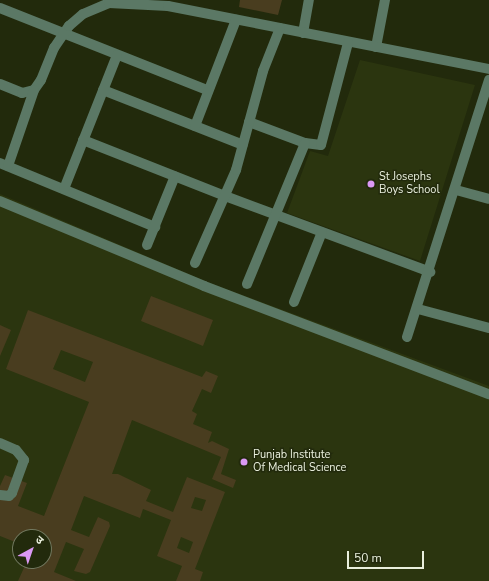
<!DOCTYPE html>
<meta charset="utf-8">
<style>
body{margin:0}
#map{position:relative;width:489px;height:581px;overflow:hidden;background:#222a0c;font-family:"Nunito Sans","Noto Sans Devanagari",sans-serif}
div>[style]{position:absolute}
.built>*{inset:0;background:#2b350f}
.building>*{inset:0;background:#493d1f}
.minor>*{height:10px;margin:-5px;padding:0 5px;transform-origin:5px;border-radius:5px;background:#5b7865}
.dots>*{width:11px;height:11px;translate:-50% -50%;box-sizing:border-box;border:2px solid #222a0c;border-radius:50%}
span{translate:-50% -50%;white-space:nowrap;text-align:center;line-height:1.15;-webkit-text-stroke:3px #222a0c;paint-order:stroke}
.poi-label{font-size:11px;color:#e9efdd}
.left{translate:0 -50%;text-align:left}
.north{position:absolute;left:12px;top:529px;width:40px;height:40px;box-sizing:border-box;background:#222a0c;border:1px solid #727960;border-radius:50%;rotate:40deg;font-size:11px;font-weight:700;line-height:16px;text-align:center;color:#e9efdd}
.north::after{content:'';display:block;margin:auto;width:14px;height:18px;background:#db99f5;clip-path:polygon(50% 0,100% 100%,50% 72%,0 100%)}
.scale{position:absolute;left:347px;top:551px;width:77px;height:18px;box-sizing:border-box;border:2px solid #e9efdd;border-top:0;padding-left:5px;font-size:12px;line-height:14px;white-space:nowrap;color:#e9efdd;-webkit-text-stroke:3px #222a0c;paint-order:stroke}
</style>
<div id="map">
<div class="built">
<i style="clip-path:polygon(360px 60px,475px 85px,420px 261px,287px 213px,310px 151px,328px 156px)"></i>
<i style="clip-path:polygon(evenodd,0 194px,210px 283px,489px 386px,489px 581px,0 581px,0 194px,20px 537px,44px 537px,44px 561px,20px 561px,20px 537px)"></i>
</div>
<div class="building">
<i style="clip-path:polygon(240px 0,282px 0,278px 15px,239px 7px)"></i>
<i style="clip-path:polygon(151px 296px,213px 320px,203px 346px,141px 321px)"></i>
<i style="clip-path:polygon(evenodd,28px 310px,202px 377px,206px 371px,218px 376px,211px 393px,202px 389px,192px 411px,197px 414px,193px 424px,212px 432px,208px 443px,212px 441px,229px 449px,221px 474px,236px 480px,233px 488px,212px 479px,221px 457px,132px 420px,112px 474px,118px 474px,151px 490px,146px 501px,173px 512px,187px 477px,225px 492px,195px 569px,203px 572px,200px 581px,176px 581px,182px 566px,157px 556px,171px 520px,143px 509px,140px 518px,84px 496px,71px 530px,89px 537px,98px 517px,109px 522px,110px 526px,90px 572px,86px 574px,74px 571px,84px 549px,66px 542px,54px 572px,76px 581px,18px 581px,27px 561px,44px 561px,44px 537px,20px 537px,20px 544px,0 536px,0 486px,5px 475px,27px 483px,18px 506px,44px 516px,89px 402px,6px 369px,28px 310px,61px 350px,93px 362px,85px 382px,53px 369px,61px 350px,28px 310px,195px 497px,206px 500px,202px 511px,191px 508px,195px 497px,28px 310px,181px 537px,193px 542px,189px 553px,177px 548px,181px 537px)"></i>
<i style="clip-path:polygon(0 325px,11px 330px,0 356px)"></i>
</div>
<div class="minor">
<i style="left:0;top:8px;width:223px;rotate:21.6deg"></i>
<i style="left:303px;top:33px;width:34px;rotate:-80deg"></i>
<i style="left:376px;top:47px;width:48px;rotate:-79.2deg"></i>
<i style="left:0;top:84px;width:24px;rotate:22deg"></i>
<i style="left:22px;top:93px;width:12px;rotate:-14deg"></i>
<i style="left:34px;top:90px;width:12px;rotate:-55deg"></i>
<i style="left:41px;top:80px;width:35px;rotate:-68deg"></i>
<i style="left:54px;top:48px;width:27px;rotate:-56deg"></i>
<i style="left:69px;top:26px;width:18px;rotate:-41deg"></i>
<i style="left:83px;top:14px;width:28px;rotate:-23deg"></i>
<i style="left:109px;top:3px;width:59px;rotate:2.9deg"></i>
<i style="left:168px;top:6px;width:327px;rotate:11.1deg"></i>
<i style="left:103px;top:90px;width:150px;rotate:21.4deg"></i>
<i style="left:249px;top:122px;width:60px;rotate:20.6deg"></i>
<i style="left:305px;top:143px;width:16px;rotate:7deg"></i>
<i style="left:321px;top:145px;width:106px;rotate:-75.2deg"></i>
<i style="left:195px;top:126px;width:114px;rotate:-68.9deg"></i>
<i style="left:83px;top:140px;width:153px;rotate:21.5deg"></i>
<i style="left:225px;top:196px;width:219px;rotate:20.3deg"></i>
<i style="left:0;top:163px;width:168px;rotate:22.4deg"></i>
<i style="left:8px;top:166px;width:80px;rotate:-71.1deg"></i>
<i style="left:64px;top:189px;width:144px;rotate:-68.4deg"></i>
<i style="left:456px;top:190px;width:34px;rotate:15deg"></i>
<i style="left:0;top:201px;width:221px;rotate:22.6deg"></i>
<i style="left:204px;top:286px;width:305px;rotate:20.8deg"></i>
<i style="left:147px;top:245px;width:74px;rotate:-67.9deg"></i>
<i style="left:195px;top:263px;width:102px;rotate:-66.2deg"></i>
<i style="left:236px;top:170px;width:103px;rotate:-74.7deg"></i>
<i style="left:263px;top:71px;width:46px;rotate:-68.4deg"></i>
<i style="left:247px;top:284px;width:152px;rotate:-67.6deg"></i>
<i style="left:294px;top:302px;width:75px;rotate:-68.2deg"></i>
<i style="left:418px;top:309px;width:73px;rotate:15deg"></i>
<i style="left:407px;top:337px;width:270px;rotate:-72.3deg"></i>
<i style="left:0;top:443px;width:17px;rotate:24deg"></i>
<i style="left:16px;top:450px;width:13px;rotate:51deg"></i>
<i style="left:24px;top:460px;width:35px;rotate:110deg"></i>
<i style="left:12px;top:493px;width:4px;rotate:135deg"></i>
<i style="left:9px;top:496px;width:9px;rotate:-174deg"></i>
</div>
<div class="dots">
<i style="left:371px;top:184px;background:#db99f5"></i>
<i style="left:244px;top:462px;background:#db99f5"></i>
</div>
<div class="poi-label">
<span class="left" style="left:379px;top:184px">St Josephs<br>Boys School</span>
<span class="left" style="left:253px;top:462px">Punjab Institute<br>Of Medical Science</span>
</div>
<div class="north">उ</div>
<div class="scale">50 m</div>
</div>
